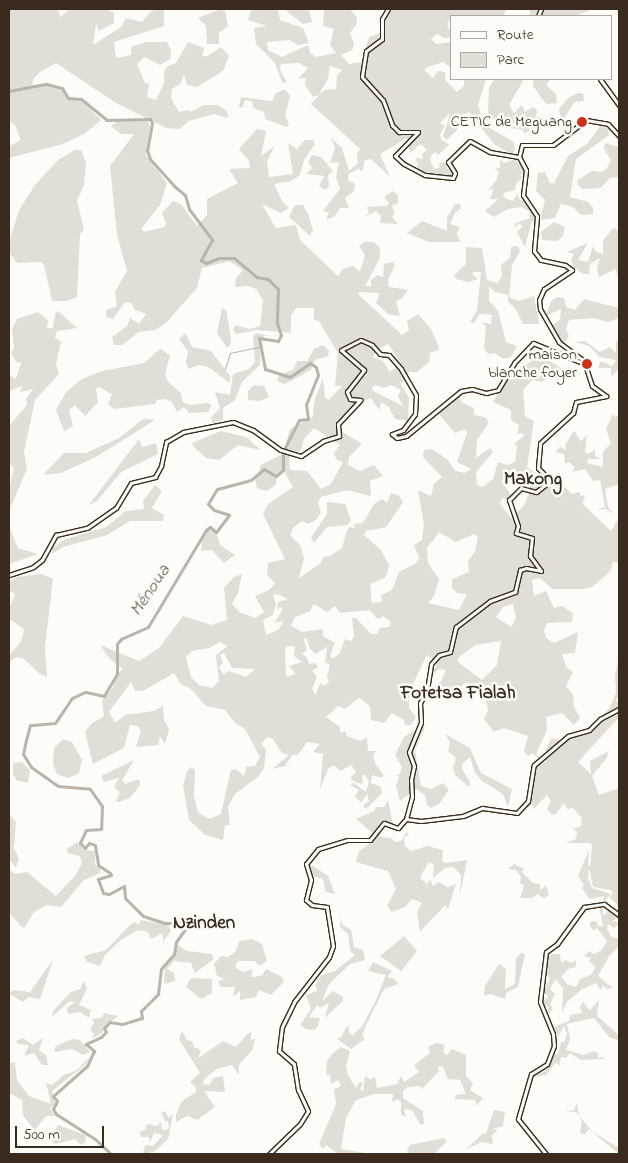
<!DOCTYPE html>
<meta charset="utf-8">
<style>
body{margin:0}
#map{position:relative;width:628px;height:1163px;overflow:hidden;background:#fdfcf7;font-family:"Indie Flower",sans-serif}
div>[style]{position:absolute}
.green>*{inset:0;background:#e1ded7}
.stream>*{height:1px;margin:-0.5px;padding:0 0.5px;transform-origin:0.5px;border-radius:0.5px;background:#bbb4ad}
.river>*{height:3px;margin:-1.5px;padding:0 1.5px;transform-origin:1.5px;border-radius:1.5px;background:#bbb4ad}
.roads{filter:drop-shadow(1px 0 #3b2a1e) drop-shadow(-1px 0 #3b2a1e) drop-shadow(0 1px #3b2a1e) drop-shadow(0 -1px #3b2a1e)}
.secondary>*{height:3px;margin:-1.5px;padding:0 1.5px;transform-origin:1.5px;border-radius:1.5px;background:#fdfcf7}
.dots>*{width:14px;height:14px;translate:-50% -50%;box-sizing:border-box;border:2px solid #fdfcf7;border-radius:50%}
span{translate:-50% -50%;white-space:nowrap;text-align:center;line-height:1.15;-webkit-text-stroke:5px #fdfcf7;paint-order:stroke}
.poi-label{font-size:16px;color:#3b2a1e}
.right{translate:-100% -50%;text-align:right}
.water-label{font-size:18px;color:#615349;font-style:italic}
.quarter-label{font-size:19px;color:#3b2a1e;font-weight:700}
.frame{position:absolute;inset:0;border:10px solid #3b2a1e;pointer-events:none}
.legend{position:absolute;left:450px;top:15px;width:162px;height:65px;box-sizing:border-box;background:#fdfcf7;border:1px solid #afa8a0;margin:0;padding:6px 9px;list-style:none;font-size:15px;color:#3b2a1e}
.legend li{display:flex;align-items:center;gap:10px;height:25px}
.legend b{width:25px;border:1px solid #afa8a0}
.scale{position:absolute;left:15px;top:1126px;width:89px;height:22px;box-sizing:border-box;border:2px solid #3b2a1e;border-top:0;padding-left:6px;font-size:15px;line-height:18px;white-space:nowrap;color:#3b2a1e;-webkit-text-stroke:4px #fdfcf7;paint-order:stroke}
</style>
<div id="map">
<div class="green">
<i style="clip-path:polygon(9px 9px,58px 9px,60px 17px,71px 9px,107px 9px,114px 13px,114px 23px,99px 31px,96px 24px,93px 45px,121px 27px,126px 18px,142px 22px,151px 11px,164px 9px,164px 26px,114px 42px,116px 58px,131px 55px,131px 47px,146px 42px,167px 42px,171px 51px,170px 59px,160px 65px,144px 57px,137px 64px,145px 83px,149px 84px,147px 97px,156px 100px,164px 83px,164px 71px,168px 66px,176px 63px,188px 42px,204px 48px,202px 55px,206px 57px,221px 47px,229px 56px,223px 71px,197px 87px,187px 85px,184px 75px,180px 84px,172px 89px,171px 98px,179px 112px,189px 110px,190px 112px,204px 105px,218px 105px,227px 111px,228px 118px,214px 114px,189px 121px,180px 129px,166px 128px,116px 103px,56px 63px,40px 72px,33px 79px,32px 89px,44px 85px,60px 89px,69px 98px,84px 103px,101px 120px,84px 134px,63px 144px,9px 158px,9px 146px,21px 140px,15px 125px,9px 121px)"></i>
<i style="clip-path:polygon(220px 9px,225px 11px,228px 26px,219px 33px,219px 44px,207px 44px,206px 26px,198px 18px)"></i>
<i style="clip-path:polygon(evenodd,251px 9px,278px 9px,280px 20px,303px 28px,309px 43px,298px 45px,289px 40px,267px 42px,268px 50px,282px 57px,308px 45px,310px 53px,316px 57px,336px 53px,330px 45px,334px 29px,323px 26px,324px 9px,351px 10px,357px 17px,356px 25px,350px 33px,354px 44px,352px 50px,341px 55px,349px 64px,362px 62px,369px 37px,385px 31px,385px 17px,390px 9px,507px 9px,503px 16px,453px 15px,447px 24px,452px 37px,444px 38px,437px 34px,431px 39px,436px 44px,452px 42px,452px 69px,443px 62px,426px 68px,425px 71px,433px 78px,438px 71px,445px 72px,446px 81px,457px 92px,464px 86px,464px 79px,486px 79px,478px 105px,481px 115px,491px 129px,514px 142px,515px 150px,512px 154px,495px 145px,469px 112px,462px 115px,457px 130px,447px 140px,443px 137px,450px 113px,440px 123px,445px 126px,440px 134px,441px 139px,449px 145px,438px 155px,436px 152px,432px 154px,430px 160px,434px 169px,440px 167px,439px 163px,448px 162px,446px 168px,453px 172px,453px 177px,429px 175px,418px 170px,416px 158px,423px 159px,422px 154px,427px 150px,421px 144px,410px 153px,407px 138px,380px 154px,390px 177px,371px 159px,364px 161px,363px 171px,358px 169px,349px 174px,348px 180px,355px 184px,354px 191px,345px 198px,349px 208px,340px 208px,335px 216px,326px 220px,329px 212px,323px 211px,340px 189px,336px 177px,339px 162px,330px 163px,335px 148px,331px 138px,342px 148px,349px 171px,358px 163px,357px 154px,360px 149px,311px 104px,319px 95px,313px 97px,305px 85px,306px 78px,298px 79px,308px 68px,299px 63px,281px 64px,280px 70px,286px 80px,286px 83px,282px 82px,275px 63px,256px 44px,254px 28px,267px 26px,248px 20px,251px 9px,330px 66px,342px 70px,337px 76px,336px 89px,325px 90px,319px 94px,328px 79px,330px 66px)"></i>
<i style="clip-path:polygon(284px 9px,309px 9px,312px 22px,303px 24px)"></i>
<i style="clip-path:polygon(524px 9px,588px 9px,589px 11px,574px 16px,531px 16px,529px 10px)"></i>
<i style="clip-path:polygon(495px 79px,524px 79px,509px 105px,514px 113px,522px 105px,525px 112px,533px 107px,537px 110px,536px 117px,544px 117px,540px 130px,532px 127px,525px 134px,521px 129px,508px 128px,488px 115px,489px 87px)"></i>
<i style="clip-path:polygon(533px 79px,551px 79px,546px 85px,556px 94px,557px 103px,546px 104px,533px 86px)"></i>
<i style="clip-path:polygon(285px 89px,290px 96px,285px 116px,289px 123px,287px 127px,265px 119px,264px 112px,253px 108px,252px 101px,245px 100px,242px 108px,239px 107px,241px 97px,272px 101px,276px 93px)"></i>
<i style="clip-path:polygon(578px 93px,583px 93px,584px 101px,574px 102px,565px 117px,567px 126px,573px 127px,564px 129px,559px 109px,568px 98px)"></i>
<i style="clip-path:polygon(evenodd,147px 119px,150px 126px,146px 155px,167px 183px,160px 205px,141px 229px,144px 232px,164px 227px,166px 223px,162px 213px,173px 201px,181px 204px,197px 226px,207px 215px,207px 199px,238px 183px,229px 169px,250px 168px,249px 161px,239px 149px,257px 129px,266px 131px,261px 156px,275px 146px,267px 161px,269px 177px,293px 174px,288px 143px,297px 149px,305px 140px,313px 140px,315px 144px,304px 160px,300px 175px,291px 181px,274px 184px,282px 201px,289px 208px,281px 213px,262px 204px,271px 220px,276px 228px,296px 225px,300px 240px,338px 276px,343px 269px,353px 266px,360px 272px,365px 255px,359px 246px,365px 242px,374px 242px,380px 248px,380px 258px,365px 286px,371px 286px,371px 280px,378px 275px,383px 277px,384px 264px,393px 262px,395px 265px,388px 280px,389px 287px,408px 290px,402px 298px,396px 301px,400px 316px,388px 314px,376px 303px,380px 293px,359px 292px,358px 294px,402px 335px,409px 330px,407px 321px,418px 314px,431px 329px,438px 345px,439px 350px,430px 353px,429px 362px,417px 372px,409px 372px,405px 381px,400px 383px,409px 398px,408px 421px,395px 419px,389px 407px,381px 402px,379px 410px,371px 398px,353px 407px,338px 420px,336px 428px,362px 444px,349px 457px,348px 465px,360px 471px,374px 465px,383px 476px,370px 481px,371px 496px,347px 490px,321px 497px,318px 503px,321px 512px,316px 520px,308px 524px,302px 521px,293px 528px,290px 535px,300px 545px,304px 558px,299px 578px,321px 563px,323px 557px,330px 556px,342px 548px,347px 530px,350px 527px,355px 528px,354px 524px,363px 523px,374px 504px,382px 499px,387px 503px,391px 493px,398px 495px,403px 502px,386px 527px,366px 531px,364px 535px,381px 550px,389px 565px,386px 577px,370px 584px,372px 603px,382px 602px,381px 595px,392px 590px,399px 572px,415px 564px,419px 558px,414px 545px,422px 540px,424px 525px,418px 490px,431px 496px,434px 484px,442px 477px,423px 457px,424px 450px,432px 449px,448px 460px,455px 471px,465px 473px,471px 469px,457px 462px,467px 433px,465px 429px,455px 433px,437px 412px,459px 394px,461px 402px,474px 408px,474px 415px,485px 417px,489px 422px,477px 440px,476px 458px,490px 448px,493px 452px,476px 472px,477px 485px,483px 487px,493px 479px,498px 462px,507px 465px,515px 462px,517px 446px,514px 444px,524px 436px,523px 433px,517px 434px,519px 425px,511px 420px,511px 410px,493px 402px,508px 375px,537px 358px,545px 357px,559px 367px,580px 372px,580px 375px,569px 376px,565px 383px,554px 375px,542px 382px,532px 380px,523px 390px,525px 416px,534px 421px,527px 467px,545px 480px,552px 475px,572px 494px,580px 492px,580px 496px,583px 495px,585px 498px,582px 503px,611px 531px,619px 518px,619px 563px,613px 562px,611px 570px,605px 576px,592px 587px,583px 589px,552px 589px,540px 578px,532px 580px,534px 596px,546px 591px,554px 608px,562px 606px,573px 613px,572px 622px,547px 623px,544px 630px,546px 638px,554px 643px,578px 632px,575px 653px,562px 654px,566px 667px,573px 672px,566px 686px,574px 696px,573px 705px,580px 718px,574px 725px,562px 713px,546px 717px,547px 730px,536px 754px,546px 763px,546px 748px,552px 738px,566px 742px,570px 733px,587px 730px,609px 709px,616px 693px,615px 676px,619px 654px,619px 698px,615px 700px,619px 702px,619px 717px,578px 762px,591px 774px,590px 761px,609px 751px,606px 759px,592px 776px,599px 795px,619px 788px,619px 906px,610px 898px,612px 893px,611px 890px,593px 887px,589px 868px,588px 878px,592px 888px,611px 894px,603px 904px,604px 896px,590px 899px,582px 888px,584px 885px,578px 876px,589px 850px,588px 864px,590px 867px,592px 847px,591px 843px,565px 843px,576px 839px,577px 832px,573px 829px,581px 826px,582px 818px,573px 808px,567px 809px,564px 803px,555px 815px,550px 813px,547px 809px,551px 801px,547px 795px,533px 810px,533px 805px,524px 808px,533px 768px,540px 760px,533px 753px,528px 756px,524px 751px,528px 736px,504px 728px,494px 732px,484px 719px,488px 711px,485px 694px,466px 682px,457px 691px,444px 689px,438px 695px,437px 689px,446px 670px,439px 669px,432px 675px,437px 663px,427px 655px,409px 692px,409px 708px,416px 717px,411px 725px,405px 725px,404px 720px,392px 713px,384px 723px,371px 720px,370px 706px,359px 698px,345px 709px,338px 706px,326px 717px,340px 727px,340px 733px,345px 731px,347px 736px,360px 741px,367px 738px,368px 751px,376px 751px,373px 756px,375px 763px,383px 774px,382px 778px,372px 775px,371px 783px,381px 787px,382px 793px,366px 809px,363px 806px,369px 801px,367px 794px,361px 803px,355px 796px,359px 790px,350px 785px,354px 783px,366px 792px,369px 781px,365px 775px,362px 775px,363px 784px,355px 782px,350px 778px,356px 772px,351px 765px,340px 771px,334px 765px,328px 769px,320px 789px,323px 754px,313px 752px,320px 744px,307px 742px,298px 755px,292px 755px,285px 766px,272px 769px,289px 755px,282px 753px,273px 739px,267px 737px,261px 744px,266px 750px,264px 768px,259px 776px,235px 794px,228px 807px,230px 825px,225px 825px,223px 840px,205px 835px,189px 820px,183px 786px,187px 771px,191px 767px,195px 770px,194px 797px,198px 812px,209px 819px,221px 814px,231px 770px,236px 769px,244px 776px,246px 767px,255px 766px,260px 757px,245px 729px,235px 723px,225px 710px,206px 706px,191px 689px,181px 684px,174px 673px,145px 690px,135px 691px,131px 682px,109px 712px,115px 723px,125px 715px,154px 711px,163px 706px,164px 720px,169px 729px,165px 744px,160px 736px,158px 745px,136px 747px,141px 731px,138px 726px,130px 725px,124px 748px,93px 764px,85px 732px,91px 724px,104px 716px,102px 701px,113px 687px,116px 675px,123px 669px,110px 659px,100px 645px,139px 661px,159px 648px,183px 616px,211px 625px,227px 620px,224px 588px,234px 577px,242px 574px,238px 593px,232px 604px,239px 612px,255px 618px,264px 612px,255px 596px,269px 590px,275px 583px,267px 575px,268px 563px,285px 559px,263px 514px,268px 504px,293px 487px,283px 470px,277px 475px,276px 484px,267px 491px,257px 488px,255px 480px,261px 465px,283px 454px,290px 429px,313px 417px,314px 402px,323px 378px,325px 398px,329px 400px,342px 386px,335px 386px,338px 353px,319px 321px,314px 320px,314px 308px,296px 308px,291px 315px,291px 333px,258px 330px,236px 334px,233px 330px,235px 325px,250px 329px,260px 326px,263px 300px,256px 289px,249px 286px,235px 287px,236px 278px,243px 270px,229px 261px,202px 268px,197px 288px,166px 323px,155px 330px,139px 332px,122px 345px,114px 345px,112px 337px,127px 326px,130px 318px,139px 324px,146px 314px,135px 310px,131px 303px,125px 302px,113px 319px,106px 317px,106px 310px,117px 306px,115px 292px,127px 271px,117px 235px,110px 166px,134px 134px,121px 134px,111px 126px,118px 121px,147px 119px,388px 344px,401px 363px,390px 372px,383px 361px,373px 357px,377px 350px,388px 344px,147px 119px,376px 385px,384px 388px,391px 385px,401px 390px,398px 396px,403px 406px,373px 391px,372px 387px,376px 385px,147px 119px,314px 428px,340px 445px,334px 453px,337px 460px,343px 462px,331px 484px,321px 489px,307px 471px,291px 470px,289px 467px,290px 456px,301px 450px,304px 439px,314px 428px,147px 119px,508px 475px,523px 479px,530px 491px,524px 505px,511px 518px,500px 504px,502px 498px,507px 500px,512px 496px,501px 481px,508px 475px,147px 119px,439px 532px,456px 542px,474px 534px,478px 537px,475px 551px,468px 561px,469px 572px,452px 579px,452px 588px,457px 593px,467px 594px,459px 610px,428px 603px,434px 596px,439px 579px,428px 563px,427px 548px,439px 532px,147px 119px,277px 594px,288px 599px,278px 602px,277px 610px,280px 607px,283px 609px,274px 623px,284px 621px,278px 630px,266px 635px,263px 620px,273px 615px,276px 604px,273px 595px,277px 594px,147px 119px,314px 604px,327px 612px,335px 606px,340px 613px,369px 610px,378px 619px,383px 616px,391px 622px,389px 627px,380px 628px,377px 634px,371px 634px,356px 618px,352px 618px,354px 637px,351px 641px,345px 639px,340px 653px,332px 659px,330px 655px,335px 643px,323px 636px,323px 629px,302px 632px,291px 626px,295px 617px,310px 611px,314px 604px,147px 119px,513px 604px,516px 618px,511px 627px,496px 617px,503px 607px,513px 604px,147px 119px,306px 637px,310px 649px,316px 654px,327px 647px,325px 662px,330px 665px,327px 677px,329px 682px,324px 686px,320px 683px,316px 695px,312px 689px,317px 677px,312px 671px,318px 667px,315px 663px,309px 664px,307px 657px,302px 654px,307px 650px,304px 640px,306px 637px,147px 119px,501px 641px,497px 665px,482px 680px,458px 662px,458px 658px,475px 645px,501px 641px,147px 119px,220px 642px,227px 646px,216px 655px,219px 681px,212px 688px,199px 685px,191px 677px,186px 657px,192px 651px,209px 648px,220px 642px,147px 119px,289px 646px,295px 646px,294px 656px,302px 662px,289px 666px,296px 674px,286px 677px,285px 648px,289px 646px,147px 119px,224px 653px,232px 668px,255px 669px,246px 677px,229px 671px,223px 674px,219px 667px,223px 663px,220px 655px,224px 653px)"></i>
<i style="clip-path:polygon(601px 125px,608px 129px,609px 135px,576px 159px,570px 197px,588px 202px,593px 208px,593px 214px,581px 215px,573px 207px,561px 204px,555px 218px,540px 220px,545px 200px,536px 191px,538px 173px,545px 172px,550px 183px,554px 183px,568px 156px,587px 144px)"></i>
<i style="clip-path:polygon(605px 143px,619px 147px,619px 177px,610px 178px,601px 188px,582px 189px,577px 184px,578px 180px,592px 171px,602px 172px,607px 168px,611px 160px,604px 149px)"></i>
<i style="clip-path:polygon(75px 150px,81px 150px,86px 162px,84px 185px,77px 200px,84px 230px,80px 234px,77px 297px,67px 301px,52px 301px,44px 265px,41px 262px,17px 263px,9px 252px,9px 242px,19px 210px,35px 185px,58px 160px)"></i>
<i style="clip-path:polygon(312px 155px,321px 157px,333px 171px,328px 175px,329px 186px,325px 190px,319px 186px,324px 176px,306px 174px,312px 168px,308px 162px)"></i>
<i style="clip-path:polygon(518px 158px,517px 163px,520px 163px,525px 172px,519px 175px,524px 177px,516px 183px,515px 190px,504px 193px,503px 197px,512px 201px,518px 194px,519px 199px,529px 204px,536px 218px,531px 223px,525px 247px,517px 232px,522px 227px,520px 223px,514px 228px,516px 223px,530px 218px,529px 211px,521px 207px,508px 209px,494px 217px,485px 211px,498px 199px,490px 199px,494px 188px,488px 191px,497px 179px,499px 172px,495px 169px,500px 168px,500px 160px,504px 163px)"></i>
<i style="clip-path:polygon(393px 191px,398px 195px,398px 203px,392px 206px,395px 213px,392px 217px,398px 224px,380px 223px,381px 216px,376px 211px,364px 217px,369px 213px,367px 207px,387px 206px,389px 203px,384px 197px)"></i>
<i style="clip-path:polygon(455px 204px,460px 204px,461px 208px,455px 213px,450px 224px,460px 227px,457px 234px,460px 242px,429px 242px,407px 233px,422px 221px,447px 231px,447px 218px)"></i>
<i style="clip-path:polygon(295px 205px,303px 205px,308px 214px,313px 230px,310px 236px,289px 217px)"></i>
<i style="clip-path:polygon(554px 222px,565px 227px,563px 236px,557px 241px,542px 240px,541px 232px)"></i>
<i style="clip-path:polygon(616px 228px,619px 233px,619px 284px,616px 269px,599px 277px,597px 269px,600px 258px,590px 264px,589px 274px,583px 274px,574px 267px,571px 260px,574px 254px,567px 252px,588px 243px,578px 260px,588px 262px,593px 246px,596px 252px,603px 254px,603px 241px,612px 229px)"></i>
<i style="clip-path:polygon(518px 246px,520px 251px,512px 265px,509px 297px,519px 301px,534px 296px,539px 324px,523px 324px,515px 308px,508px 302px,508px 295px,495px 292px,489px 286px,489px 301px,498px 311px,506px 342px,517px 346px,511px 357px,503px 359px,495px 353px,488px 354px,484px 348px,486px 326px,481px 322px,491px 324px,492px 315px,480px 314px,474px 323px,470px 322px,477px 310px,481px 272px,474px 272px,472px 274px,478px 279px,468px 282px,456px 279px,454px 275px,466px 264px,466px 247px,482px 248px,487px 280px,498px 283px,502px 276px,501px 265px,510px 258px,511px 247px)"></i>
<i style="clip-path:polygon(557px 297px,564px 298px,566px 307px,575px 310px,584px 299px,619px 308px,619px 318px,608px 322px,593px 318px,569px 320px,566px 329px,569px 336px,564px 344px,552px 325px,560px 320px,561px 309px,546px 316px,551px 301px)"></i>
<i style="clip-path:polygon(222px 308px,226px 310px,230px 331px,231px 344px,227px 348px,217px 333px)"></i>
<i style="clip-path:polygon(58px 311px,77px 328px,57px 331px,55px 338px,61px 341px,56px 364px,59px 374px,35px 400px,24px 452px,27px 469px,9px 511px,9px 489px,14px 468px,9px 463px,9px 426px,27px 405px,26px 399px,33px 389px,20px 392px,22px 386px,9px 391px,9px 375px,16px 379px,21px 363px,16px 362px,11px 353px,14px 348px,12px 329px,17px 319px,38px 312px,48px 320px,47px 328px,53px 328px,55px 314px)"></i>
<i style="clip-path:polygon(185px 333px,192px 347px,211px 351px,230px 376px,230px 383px,208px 367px,199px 365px,188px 369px,186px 361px,188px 351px,179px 339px)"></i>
<i style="clip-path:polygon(257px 333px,269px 336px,264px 336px,261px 342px,260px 365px,242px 382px,235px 400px,223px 408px,223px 420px,212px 423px,211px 417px,220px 408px,215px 392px,230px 395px,233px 374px,249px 369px,255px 362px,253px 336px)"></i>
<i style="clip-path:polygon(616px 340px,619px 343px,619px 369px,611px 377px,611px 368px,598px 368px,601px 361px,612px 366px,616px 360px,600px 357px,589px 346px,576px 342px,585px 341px,600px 352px,610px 347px,616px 353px)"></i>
<i style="clip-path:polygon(323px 345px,329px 351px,328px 356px,315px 360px,311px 370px,285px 384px,277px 381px,279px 375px,293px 370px,297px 361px,307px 361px,314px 349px)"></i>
<i style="clip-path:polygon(160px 349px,170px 355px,165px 375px,169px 383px,181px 393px,183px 402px,190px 405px,208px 403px,211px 405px,209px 412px,189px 413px,184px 407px,177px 412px,172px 402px,164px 399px,157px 400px,155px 404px,114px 409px,108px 404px,112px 394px,99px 387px,96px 389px,98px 402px,85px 416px,75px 405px,69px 410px,73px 426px,64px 431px,56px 410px,66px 392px,82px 379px,102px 371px,144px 363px)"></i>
<i style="clip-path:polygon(254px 385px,264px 386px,269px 397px,260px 401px,248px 400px,248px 391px)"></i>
<i style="clip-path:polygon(613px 414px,615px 417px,619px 415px,619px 484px,605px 489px,608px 507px,613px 514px,606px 509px,596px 510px,605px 507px,600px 480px,593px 481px,585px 469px,572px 472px,575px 467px,569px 462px,565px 464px,564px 454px,555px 452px,561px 446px,566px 451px,565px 445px,574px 431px,581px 441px,587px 435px,585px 452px,588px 454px,595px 450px,595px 456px,600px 459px,588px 459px,587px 463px,603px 467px,603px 452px,611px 443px,606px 429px)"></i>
<i style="clip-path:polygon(143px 419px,155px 420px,96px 457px,61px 473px,43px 475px,64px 453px,86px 453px,119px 438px)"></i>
<i style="clip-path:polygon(221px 431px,246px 437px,261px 450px,238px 445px,219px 460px,206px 458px,193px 446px,192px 443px)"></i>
<i style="clip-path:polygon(139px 439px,142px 447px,156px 443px,158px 454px,121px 472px,97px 501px,89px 505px)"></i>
<i style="clip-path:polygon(155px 485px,162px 491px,152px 508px,164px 515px,163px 521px,130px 521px,107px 535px,63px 547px,52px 554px,52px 548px,66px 539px,106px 527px,126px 511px,144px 509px,143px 501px)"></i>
<i style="clip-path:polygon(327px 502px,345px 504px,351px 520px,347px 525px,327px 527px,314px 543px,311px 538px,327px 514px)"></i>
<i style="clip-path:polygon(9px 526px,18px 548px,38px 554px,9px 564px)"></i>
<i style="clip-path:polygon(212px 530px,216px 532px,220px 545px,235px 555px,224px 563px,212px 550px,201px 551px,202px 537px,205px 531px)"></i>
<i style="clip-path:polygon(41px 574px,53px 579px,45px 647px,47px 677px,40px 674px,24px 659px,17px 657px,9px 662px,9px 655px,21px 642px,24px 629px,9px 619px,9px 609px,15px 594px,9px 590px,9px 582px,17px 577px)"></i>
<i style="clip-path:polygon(421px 726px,425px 727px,415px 750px,421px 786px,431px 789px,443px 783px,449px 790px,439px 804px,431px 808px,427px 805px,425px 795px,416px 789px,400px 801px,396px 786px,399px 776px,396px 775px,400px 774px,402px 767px,395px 755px,404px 737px)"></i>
<i style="clip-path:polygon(445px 734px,470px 748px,481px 773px,512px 789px,508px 807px,503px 794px,482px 781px,475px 773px,470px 757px,462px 764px,462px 769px,470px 782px,469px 787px,455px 775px,453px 768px,456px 758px,448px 751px,450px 743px)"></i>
<i style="clip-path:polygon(63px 739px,72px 742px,82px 760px,79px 773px,68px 778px,57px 774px,53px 764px,54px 748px)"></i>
<i style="clip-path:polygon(134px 760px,122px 780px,125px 784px,139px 779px,140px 785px,130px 798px,119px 802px,116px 801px,120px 792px,114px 787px,119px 778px,104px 782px,101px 776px)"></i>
<i style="clip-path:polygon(22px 762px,30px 770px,28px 783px,16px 780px,13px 774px,13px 763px)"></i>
<i style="clip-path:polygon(388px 800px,393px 824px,380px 829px,380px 837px,391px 838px,395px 842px,401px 841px,406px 832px,409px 834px,404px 838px,405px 846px,411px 851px,427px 846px,443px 850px,442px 861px,445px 863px,467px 860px,460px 895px,461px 875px,453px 867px,445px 868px,433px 878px,434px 864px,428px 863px,420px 878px,427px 884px,430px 879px,433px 886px,439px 882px,448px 887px,456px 884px,448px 909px,445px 905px,420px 932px,417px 912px,422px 903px,412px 899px,405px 907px,392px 912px,387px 906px,396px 889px,388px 871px,356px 862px,359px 851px,375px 840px,370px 840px,375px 835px,356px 819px,374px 811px,376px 807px,384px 807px)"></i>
<i style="clip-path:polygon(9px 814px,16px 822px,14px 848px,19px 859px,16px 867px,9px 860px)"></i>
<i style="clip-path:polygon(77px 842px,84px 850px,95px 851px,95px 865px,100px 868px,100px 873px,84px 880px,61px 907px,47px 905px,34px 912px,24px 928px,21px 926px,9px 913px,9px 870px,16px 874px,27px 872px,56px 896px,75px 876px,82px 863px,80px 856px,68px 853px,67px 849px)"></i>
<i style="clip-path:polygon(309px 863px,328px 876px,335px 894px,326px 892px,323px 879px,311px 876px)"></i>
<i style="clip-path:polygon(514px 864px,524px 869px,522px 872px,533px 883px,540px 884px,540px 890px,546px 885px,549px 895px,544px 898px,537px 894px,532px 898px,520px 898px,524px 886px,520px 883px,521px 877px,516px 870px,508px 869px)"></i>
<i style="clip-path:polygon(599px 906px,603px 907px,603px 916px,609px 910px,619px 916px,613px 921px,619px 923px,614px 928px,608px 924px,607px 929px,611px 937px,619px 939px,619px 946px,609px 956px,598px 976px,613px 988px,606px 989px,603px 985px,601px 990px,596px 983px,582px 989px,567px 1002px,562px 1013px,563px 989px,556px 979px,550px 989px,555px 994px,550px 1004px,553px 1009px,548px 1014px,548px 1007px,541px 1003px,542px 1000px,547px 999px,548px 996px,543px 992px,550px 979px,546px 970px,546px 960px,552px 954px,560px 954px,561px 963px,566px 960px,572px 963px,576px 960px,576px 967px,568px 969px,561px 977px,567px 984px,576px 987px,580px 979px,591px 975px,596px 967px,589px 961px,591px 958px,584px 956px,589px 951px,594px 954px,602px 950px,607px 941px,597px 928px,593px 930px,590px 926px,590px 922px,596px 921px,598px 926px,603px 926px)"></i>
<i style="clip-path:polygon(341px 916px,342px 924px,351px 930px,354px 947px,363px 950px,365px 960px,350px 964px,329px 984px,322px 1001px,333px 991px,343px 997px,343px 1001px,325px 1018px,329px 1003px,320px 1008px,317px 1005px,309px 1017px,320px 1018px,318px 1026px,315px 1030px,306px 1029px,300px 1025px,311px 1009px,306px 995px,317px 991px,315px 985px,322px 975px,335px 971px,355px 955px,350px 951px,348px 934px,340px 927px)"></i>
<i style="clip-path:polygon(141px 920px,168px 925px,171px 931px,163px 942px,163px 933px,151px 939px,148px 932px,138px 930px,121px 940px,105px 955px,100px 966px,87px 962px,84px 956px,106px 950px,131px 924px,136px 922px,138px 925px)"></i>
<i style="clip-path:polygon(404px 936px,417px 951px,401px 971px,380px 956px)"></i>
<i style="clip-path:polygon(252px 939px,262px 944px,267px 961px,259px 966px,255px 961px,238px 961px,235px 967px,243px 972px,253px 969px,251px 977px,262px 976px,266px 969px,282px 977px,284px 982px,271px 995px,259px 990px,256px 997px,240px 1000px,240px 991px,233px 997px,235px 987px,220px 987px,219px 981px,225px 979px,217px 976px,214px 964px,221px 956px,228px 957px,236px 951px,239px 941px)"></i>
<i style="clip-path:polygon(178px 945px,187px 951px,212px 954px,214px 959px,195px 973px,191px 963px,174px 961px,167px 969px,174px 973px,175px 981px,164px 984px,165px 966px,174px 957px)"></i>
<i style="clip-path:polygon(521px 953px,525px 954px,518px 987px,506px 993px,505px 999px,491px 994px,484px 996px,485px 986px,499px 964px,506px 969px,505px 989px,515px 984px,516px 958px)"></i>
<i style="clip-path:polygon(53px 960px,40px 999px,29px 997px,23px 1002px,9px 994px,13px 990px,30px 992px)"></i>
<i style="clip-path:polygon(373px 962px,392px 971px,387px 977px,395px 979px,398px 984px,384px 989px,366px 1025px,362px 1036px,365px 1039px,351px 1049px,336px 1038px,340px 1038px,348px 1025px,350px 1034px,353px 1035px,363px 1025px,376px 1000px,386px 975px,368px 971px)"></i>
<i style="clip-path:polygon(197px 978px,212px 979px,212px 993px,201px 999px,186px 987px,190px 979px)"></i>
<i style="clip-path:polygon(84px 981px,87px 989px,79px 1005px,91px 1010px,89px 1018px,80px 1012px,68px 1014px,67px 1008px,75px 1002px,70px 1001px,52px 1017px,53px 1011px,71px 992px,80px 989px)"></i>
<i style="clip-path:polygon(599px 1000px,597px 1016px,619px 1035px,619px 1041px,609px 1037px,594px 1018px,567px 1024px,570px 1039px,566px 1050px,583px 1055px,594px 1051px,599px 1054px,597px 1058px,605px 1057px,603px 1059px,581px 1060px,570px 1053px,566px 1058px,561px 1057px,559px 1066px,556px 1062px,546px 1075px,534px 1077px,534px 1073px,545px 1072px,553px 1054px,558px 1054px,561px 1042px,564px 1042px,567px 1034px,564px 1026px,558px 1037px,553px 1027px,569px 1021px,570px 1015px,582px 1013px,580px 1006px,583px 1002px,590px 1010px)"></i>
<i style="clip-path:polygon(104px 1013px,118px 1016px,105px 1026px,102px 1033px,91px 1039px,94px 1034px,90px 1029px,94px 1023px,92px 1019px,102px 1018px)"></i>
<i style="clip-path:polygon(182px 1031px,187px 1040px,192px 1041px,194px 1047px,201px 1050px,198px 1058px,223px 1041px,236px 1047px,248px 1033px,251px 1033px,251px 1041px,255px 1038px,253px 1049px,239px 1065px,239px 1075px,232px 1065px,217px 1069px,204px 1079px,203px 1084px,210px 1085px,213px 1078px,223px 1076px,225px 1092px,204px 1091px,215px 1107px,197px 1120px,187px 1116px,176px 1122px,176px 1114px,182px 1101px,196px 1092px,196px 1087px,190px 1082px,200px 1073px,179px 1039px)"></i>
<i style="clip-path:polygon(23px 1038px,33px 1045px,43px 1038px,39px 1050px,46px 1055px,48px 1065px,42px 1065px,34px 1053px,24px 1056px,29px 1045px,18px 1044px,16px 1041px)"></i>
<i style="clip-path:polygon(73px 1039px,80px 1040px,90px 1052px,83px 1055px,72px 1049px,54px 1052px,56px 1046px)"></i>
<i style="clip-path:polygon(436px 1043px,445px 1045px,443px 1052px,447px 1055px,452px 1049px,466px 1055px,466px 1076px,473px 1083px,470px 1090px,483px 1098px,477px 1105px,475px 1100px,454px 1099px,456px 1095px,466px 1094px,460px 1080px,448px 1079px,443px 1067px,438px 1066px,439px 1071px,422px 1089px,420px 1086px,408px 1087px,403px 1091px,403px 1098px,423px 1111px,424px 1124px,420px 1124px,412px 1110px,404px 1109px,406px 1117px,401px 1114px,401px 1102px,398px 1099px,392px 1102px,393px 1094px,374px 1094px,356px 1100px,346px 1118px,341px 1149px,371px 1154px,338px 1154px,326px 1145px,323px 1149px,319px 1144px,336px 1104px,334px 1089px,341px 1086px,338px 1080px,331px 1084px,330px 1075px,326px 1075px,327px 1061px,333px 1053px,341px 1047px,350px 1051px,346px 1066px,348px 1075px,356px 1088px,360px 1082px,363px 1083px,360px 1090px,363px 1091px,365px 1076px,370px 1079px,375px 1077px,377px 1088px,397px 1084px,401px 1076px,404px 1082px,419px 1072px,414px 1065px,430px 1053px,428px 1047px)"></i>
<i style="clip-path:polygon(92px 1055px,84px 1066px,52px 1091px,55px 1103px,50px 1109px,55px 1116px,46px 1116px,35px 1130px,23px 1116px,22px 1100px,9px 1093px,9px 1063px,15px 1062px,17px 1080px,29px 1096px,51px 1104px,46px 1083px,52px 1085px,65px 1074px,76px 1071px)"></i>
<i style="clip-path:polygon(577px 1103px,579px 1116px,593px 1132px,619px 1148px,619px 1154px,589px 1129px,585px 1134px,580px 1133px,582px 1121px,576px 1112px,565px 1111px,574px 1110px)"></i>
<i style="clip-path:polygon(494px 1110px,505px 1112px,503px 1126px,492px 1129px,498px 1130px,492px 1135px,493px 1144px,481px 1142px,466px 1150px,483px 1133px,486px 1134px)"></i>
<i style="clip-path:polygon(165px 1111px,169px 1118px,173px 1114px,168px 1139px,154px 1152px,142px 1154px,146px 1145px,153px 1146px,163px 1135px,154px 1133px,150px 1143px,149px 1137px,142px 1137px,139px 1132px,145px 1130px,147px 1124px,157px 1126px,161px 1122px,162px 1130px,169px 1129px,168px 1121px,165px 1121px,161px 1113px)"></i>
<i style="clip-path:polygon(58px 1125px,86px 1135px,85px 1142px,81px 1145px,75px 1139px,55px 1144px,51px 1139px)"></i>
<i style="clip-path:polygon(444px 1138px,447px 1142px,433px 1154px,409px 1154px,407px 1151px,410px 1145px)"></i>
</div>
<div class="stream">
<i style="left:225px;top:369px;width:17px;rotate:-73deg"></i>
<i style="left:230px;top:353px;width:30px;rotate:-12deg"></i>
</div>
<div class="river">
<i style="left:9px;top:91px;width:38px;rotate:-11deg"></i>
<i style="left:46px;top:84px;width:16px;rotate:14deg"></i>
<i style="left:62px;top:88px;width:12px;rotate:59deg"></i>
<i style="left:68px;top:98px;width:13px;rotate:4deg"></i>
<i style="left:81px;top:99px;width:33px;rotate:39deg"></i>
<i style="left:107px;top:120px;width:43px;rotate:-1.3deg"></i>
<i style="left:150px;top:119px;width:4px;rotate:63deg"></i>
<i style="left:152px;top:123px;width:27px;rotate:100deg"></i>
<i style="left:147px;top:150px;width:9px;rotate:72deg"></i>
<i style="left:150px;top:159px;width:36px;rotate:48deg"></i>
<i style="left:174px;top:186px;width:14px;rotate:39deg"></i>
<i style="left:185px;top:195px;width:15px;rotate:74deg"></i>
<i style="left:189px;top:209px;width:39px;rotate:53deg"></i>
<i style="left:212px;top:240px;width:23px;rotate:119deg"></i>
<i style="left:201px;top:260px;width:6px;rotate:31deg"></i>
<i style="left:206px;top:263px;width:14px;rotate:-21deg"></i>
<i style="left:219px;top:258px;width:15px"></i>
<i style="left:234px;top:258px;width:30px;rotate:40deg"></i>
<i style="left:257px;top:277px;width:11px;rotate:10deg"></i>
<i style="left:268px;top:279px;width:14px;rotate:45deg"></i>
<i style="left:278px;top:289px;width:34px;rotate:92deg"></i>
<i style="left:277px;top:323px;width:13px;rotate:72deg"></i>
<i style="left:281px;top:335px;width:7px;rotate:117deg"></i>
<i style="left:278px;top:341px;width:19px;rotate:-171deg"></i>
<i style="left:259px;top:338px;width:32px;rotate:79deg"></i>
<i style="left:265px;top:369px;width:26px;rotate:18deg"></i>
<i style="left:290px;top:377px;width:24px;rotate:-35deg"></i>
<i style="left:310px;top:363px;width:7px;rotate:34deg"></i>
<i style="left:316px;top:367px;width:8px;rotate:76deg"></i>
<i style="left:318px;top:375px;width:31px;rotate:112deg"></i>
<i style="left:306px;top:404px;width:15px;rotate:82deg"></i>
<i style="left:308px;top:419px;width:9px;rotate:174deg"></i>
<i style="left:299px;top:420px;width:36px;rotate:117deg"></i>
<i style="left:283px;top:452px;width:18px;rotate:90deg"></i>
<i style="left:283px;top:470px;width:9px;rotate:139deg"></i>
<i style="left:276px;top:476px;width:14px;rotate:-150deg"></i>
<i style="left:264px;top:469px;width:17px;rotate:140deg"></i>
<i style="left:251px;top:480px;width:35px;rotate:165deg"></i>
<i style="left:217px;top:489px;width:17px;rotate:121deg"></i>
<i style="left:208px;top:504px;width:8px;rotate:45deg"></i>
<i style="left:214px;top:510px;width:16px;rotate:18deg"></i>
<i style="left:229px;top:515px;width:21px;rotate:127deg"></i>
<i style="left:216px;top:532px;width:8px;rotate:-140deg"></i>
<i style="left:210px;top:527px;width:5px;rotate:143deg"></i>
<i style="left:206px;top:530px;width:113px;rotate:120.9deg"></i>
<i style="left:148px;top:627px;width:30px;rotate:156deg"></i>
<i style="left:121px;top:639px;width:6px;rotate:129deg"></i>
<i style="left:117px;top:644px;width:30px;rotate:90deg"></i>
<i style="left:117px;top:674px;width:26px;rotate:121deg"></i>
<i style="left:104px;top:696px;width:19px;rotate:-168deg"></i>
<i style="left:85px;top:692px;width:14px;rotate:155deg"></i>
<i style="left:72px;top:698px;width:30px;rotate:124deg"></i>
<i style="left:55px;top:723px;width:25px;rotate:175deg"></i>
<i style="left:30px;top:725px;width:16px;rotate:105deg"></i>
<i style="left:26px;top:740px;width:14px;rotate:102deg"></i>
<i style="left:23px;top:754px;width:15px;rotate:58deg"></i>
<i style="left:31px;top:767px;width:33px;rotate:35deg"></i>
<i style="left:58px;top:786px;width:32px;rotate:5deg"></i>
<i style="left:90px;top:789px;width:21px;rotate:55deg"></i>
<i style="left:102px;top:806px;width:23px;rotate:92deg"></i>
<i style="left:101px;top:829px;width:15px;rotate:176deg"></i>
<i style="left:86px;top:830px;width:14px;rotate:115deg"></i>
<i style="left:80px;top:843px;width:7px;rotate:45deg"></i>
<i style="left:85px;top:848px;width:6px;rotate:-51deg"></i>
<i style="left:89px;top:843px;width:6px;rotate:18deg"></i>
<i style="left:95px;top:845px;width:20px;rotate:81deg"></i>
<i style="left:98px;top:865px;width:14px;rotate:34deg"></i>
<i style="left:110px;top:873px;width:2px;rotate:63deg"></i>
<i style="left:111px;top:875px;width:14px;rotate:163deg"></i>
<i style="left:98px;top:879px;width:15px;rotate:70deg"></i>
<i style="left:103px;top:893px;width:6px;rotate:9deg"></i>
<i style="left:109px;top:894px;width:17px;rotate:-28deg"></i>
<i style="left:124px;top:886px;width:12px;rotate:85deg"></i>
<i style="left:125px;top:898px;width:25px;rotate:45deg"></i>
<i style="left:143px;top:916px;width:22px;rotate:18deg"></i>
<i style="left:164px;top:923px;width:19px"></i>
<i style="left:183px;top:923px;width:6px;rotate:59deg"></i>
<i style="left:186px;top:928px;width:17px;rotate:126deg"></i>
<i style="left:176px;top:942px;width:12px;rotate:99deg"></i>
<i style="left:174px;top:954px;width:20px;rotate:131deg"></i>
<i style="left:161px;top:969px;width:25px;rotate:97deg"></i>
<i style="left:158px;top:994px;width:24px;rotate:135deg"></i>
<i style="left:141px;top:1011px;width:7px;rotate:82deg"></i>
<i style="left:142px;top:1018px;width:21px;rotate:163deg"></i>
<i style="left:122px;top:1024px;width:12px;rotate:-171deg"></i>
<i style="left:110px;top:1022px;width:8px;rotate:135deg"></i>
<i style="left:104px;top:1028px;width:4px;rotate:63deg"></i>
<i style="left:106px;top:1032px;width:7px;rotate:135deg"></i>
<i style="left:101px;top:1037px;width:17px;rotate:155deg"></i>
<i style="left:86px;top:1044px;width:11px;rotate:41deg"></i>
<i style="left:94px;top:1051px;width:17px;rotate:115deg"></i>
<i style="left:87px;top:1066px;width:45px;rotate:138.6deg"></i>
<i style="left:53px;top:1096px;width:6px;rotate:51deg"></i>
<i style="left:57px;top:1101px;width:9px;rotate:117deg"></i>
<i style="left:53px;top:1109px;width:6px;rotate:59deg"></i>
<i style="left:56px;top:1114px;width:46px;rotate:32.7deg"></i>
<i style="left:95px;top:1139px;width:22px;rotate:43deg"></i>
</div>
<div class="roads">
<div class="secondary">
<i style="left:388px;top:9px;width:12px;rotate:121deg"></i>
<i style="left:382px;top:19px;width:20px;rotate:90deg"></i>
<i style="left:382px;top:39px;width:20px;rotate:143deg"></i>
<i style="left:366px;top:51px;width:26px;rotate:99deg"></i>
<i style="left:362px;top:77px;width:31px;rotate:48deg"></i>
<i style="left:383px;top:100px;width:27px;rotate:70deg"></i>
<i style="left:392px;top:125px;width:10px;rotate:45deg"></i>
<i style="left:399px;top:132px;width:19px"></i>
<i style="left:538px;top:16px;width:8px;rotate:-67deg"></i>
<i style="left:600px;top:79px;width:32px;rotate:54deg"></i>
<i style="left:418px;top:132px;width:33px;rotate:134deg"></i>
<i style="left:395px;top:156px;width:12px;rotate:42deg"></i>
<i style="left:404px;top:164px;width:24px;rotate:28deg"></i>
<i style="left:425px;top:175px;width:28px;rotate:6deg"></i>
<i style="left:453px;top:178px;width:5px;rotate:-68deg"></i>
<i style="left:455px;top:173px;width:13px;rotate:-122deg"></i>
<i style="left:448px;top:162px;width:30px;rotate:-44deg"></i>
<i style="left:470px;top:141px;width:23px;rotate:29deg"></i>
<i style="left:490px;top:152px;width:29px;rotate:10deg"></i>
<i style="left:9px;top:575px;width:25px;rotate:-18deg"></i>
<i style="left:33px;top:567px;width:11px;rotate:-38deg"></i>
<i style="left:42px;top:560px;width:29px;rotate:-61deg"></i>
<i style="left:56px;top:535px;width:32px;rotate:-13deg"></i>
<i style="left:87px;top:528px;width:35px;rotate:-35deg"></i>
<i style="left:116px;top:508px;width:29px;rotate:-59deg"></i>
<i style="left:131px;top:483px;width:25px;rotate:-14deg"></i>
<i style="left:155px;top:477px;width:13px;rotate:-61deg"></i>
<i style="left:161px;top:466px;width:25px;rotate:-78deg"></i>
<i style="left:166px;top:442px;width:20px;rotate:-30deg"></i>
<i style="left:183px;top:432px;width:51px;rotate:-11.3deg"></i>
<i style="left:233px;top:422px;width:22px;rotate:22deg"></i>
<i style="left:253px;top:430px;width:34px;rotate:36deg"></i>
<i style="left:281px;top:450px;width:21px;rotate:17deg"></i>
<i style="left:301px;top:456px;width:27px;rotate:-34deg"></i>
<i style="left:323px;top:441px;width:17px;rotate:-17deg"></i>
<i style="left:339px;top:436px;width:12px;rotate:-95deg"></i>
<i style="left:338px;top:424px;width:33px;rotate:-47deg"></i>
<i style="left:360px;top:400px;width:10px;rotate:-174deg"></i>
<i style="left:350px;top:399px;width:8px;rotate:-113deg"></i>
<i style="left:347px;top:392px;width:28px;rotate:-52deg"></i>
<i style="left:364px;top:370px;width:30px;rotate:-139deg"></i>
<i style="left:341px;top:350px;width:22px;rotate:-27deg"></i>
<i style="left:361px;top:340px;width:12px;rotate:24deg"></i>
<i style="left:372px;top:345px;width:12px;rotate:48deg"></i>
<i style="left:380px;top:354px;width:9px;rotate:6deg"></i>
<i style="left:389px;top:355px;width:18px;rotate:49deg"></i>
<i style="left:401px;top:369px;width:30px;rotate:60deg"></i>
<i style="left:416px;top:395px;width:19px;rotate:93deg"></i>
<i style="left:415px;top:414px;width:20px;rotate:127deg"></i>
<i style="left:403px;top:430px;width:12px;rotate:160deg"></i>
<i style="left:392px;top:434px;width:6px;rotate:39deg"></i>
<i style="left:397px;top:438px;width:9px;rotate:-13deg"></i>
<i style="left:406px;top:436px;width:71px;rotate:-39.3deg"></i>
<i style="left:461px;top:391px;width:11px;rotate:-10deg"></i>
<i style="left:472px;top:389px;width:15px;rotate:16deg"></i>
<i style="left:486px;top:393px;width:12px;rotate:-14deg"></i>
<i style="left:498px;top:390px;width:31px;rotate:-59deg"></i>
<i style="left:514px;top:363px;width:28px;rotate:-46deg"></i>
<i style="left:533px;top:343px;width:56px;rotate:22deg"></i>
<i style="left:406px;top:819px;width:15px;rotate:8deg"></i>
<i style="left:421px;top:821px;width:42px;rotate:-6.8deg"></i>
<i style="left:463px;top:816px;width:21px;rotate:-23deg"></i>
<i style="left:482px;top:808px;width:35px;rotate:8deg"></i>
<i style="left:517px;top:813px;width:16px;rotate:-47deg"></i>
<i style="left:528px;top:801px;width:36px;rotate:-81deg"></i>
<i style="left:534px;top:765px;width:45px;rotate:-40.5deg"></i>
<i style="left:568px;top:736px;width:22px;rotate:-16deg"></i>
<i style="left:589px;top:730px;width:16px;rotate:-45deg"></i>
<i style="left:600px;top:719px;width:21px;rotate:-28deg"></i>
<i style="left:269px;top:1154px;width:43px;rotate:-44.1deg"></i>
<i style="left:300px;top:1124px;width:15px;rotate:-58deg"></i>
<i style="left:308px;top:1111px;width:23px;rotate:-115deg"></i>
<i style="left:298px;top:1090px;width:26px;rotate:-99deg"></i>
<i style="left:294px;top:1064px;width:20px;rotate:-139deg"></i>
<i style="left:279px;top:1051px;width:24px;rotate:-83deg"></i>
<i style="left:282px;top:1027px;width:28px;rotate:-64deg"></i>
<i style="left:294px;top:1002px;width:57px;rotate:-52.1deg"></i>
<i style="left:329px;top:957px;width:12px;rotate:-70deg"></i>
<i style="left:333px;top:946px;width:39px;rotate:-99deg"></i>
<i style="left:327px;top:907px;width:15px;rotate:-172deg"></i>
<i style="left:312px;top:905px;width:8px;rotate:-140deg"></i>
<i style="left:306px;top:900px;width:21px;rotate:-76deg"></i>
<i style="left:311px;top:880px;width:17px;rotate:-107deg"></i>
<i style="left:306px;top:864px;width:19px;rotate:-51deg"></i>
<i style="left:318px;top:849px;width:31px;rotate:-17deg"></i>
<i style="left:348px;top:840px;width:22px"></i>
<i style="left:370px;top:840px;width:22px;rotate:-51deg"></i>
<i style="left:384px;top:823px;width:15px;rotate:20deg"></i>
<i style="left:398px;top:828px;width:12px;rotate:-48deg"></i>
<i style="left:406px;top:819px;width:23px;rotate:-75deg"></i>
<i style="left:412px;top:797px;width:17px;rotate:-93deg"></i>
<i style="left:411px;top:780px;width:14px;rotate:-78deg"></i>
<i style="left:414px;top:766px;width:15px;rotate:-110deg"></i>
<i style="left:409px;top:752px;width:32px;rotate:-68deg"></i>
<i style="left:421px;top:722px;width:19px;rotate:-93deg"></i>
<i style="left:420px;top:703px;width:15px;rotate:-62deg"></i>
<i style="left:427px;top:690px;width:26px;rotate:-81deg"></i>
<i style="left:431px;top:664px;width:12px;rotate:-48deg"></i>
<i style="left:439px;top:655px;width:11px;rotate:-15deg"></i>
<i style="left:450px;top:652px;width:26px;rotate:-77deg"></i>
<i style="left:456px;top:627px;width:43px;rotate:-37.4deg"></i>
<i style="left:490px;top:601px;width:27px;rotate:-20deg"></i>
<i style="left:515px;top:592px;width:23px;rotate:-77deg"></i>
<i style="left:520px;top:570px;width:6px;rotate:-18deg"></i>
<i style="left:526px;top:568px;width:15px;rotate:11deg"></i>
<i style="left:541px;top:571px;width:19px;rotate:-126deg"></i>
<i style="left:530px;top:556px;width:18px;rotate:-84deg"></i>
<i style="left:532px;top:538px;width:17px;rotate:-163deg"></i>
<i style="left:516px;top:533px;width:7px;rotate:-74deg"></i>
<i style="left:518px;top:526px;width:28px;rotate:-109deg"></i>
<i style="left:509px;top:500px;width:17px;rotate:-45deg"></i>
<i style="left:521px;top:488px;width:16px;rotate:15deg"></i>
<i style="left:536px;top:492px;width:11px;rotate:-38deg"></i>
<i style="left:545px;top:485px;width:8px;rotate:-67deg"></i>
<i style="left:548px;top:478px;width:14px;rotate:-135deg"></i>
<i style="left:538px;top:468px;width:25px;rotate:-85deg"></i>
<i style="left:540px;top:443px;width:45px;rotate:-42.3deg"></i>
<i style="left:573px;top:413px;width:11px;rotate:-75deg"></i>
<i style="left:576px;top:402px;width:31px;rotate:-11deg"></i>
<i style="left:606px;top:396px;width:17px;rotate:-144deg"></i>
<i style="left:592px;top:386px;width:26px;rotate:-108deg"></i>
<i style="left:584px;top:361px;width:31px;rotate:-143deg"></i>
<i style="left:559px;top:342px;width:38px;rotate:-120deg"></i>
<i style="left:540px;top:309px;width:9px;rotate:-96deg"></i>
<i style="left:539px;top:300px;width:12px;rotate:-66deg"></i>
<i style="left:544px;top:289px;width:34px;rotate:-34deg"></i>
<i style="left:572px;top:270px;width:9px;rotate:-144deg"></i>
<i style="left:565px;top:265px;width:25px;rotate:-168deg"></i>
<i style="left:541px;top:260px;width:11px;rotate:-128deg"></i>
<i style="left:534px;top:251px;width:35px;rotate:-85deg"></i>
<i style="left:537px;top:216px;width:25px;rotate:-124deg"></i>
<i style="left:523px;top:195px;width:25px;rotate:-83deg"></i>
<i style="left:526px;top:170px;width:15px;rotate:-118deg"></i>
<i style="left:519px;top:157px;width:12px;rotate:-76deg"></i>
<i style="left:522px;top:145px;width:31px"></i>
<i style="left:553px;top:145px;width:41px;rotate:-37.1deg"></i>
<i style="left:586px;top:120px;width:22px;rotate:10deg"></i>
<i style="left:608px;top:124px;width:16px;rotate:47deg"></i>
<i style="left:546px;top:1154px;width:45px;rotate:-128.7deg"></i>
<i style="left:518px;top:1119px;width:47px;rotate:-73.9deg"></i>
<i style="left:531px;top:1074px;width:19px;rotate:-32deg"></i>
<i style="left:547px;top:1064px;width:19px;rotate:-69deg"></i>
<i style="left:554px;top:1046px;width:12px;rotate:-95deg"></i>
<i style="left:553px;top:1034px;width:35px;rotate:-112deg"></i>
<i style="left:540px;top:1002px;width:50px;rotate:-83.2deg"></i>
<i style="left:546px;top:952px;width:14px;rotate:-36deg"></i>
<i style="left:557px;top:944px;width:46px;rotate:-53.9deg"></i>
<i style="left:584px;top:907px;width:20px;rotate:-9deg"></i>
<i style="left:604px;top:904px;width:19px;rotate:36deg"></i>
</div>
</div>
<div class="dots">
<i style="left:582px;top:122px;background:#c8321e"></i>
<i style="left:587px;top:364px;background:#c8321e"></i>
</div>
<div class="poi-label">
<span class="right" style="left:572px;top:122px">CETIC de Meguang</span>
<span class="right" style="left:577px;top:364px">maison<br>blanche foyer</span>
</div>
<div class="water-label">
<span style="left:151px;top:591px;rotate:-56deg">Ménoua</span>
</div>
<div class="quarter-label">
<span style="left:533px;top:480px">Makong</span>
<span style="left:458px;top:694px">Fotetsa Fialah</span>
<span style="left:204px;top:924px">Nzinden</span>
</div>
<div class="frame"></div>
<ul class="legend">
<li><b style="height:6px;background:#fdfcf7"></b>Route</li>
<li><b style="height:14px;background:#e1ded7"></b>Parc</li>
</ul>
<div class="scale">500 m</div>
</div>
